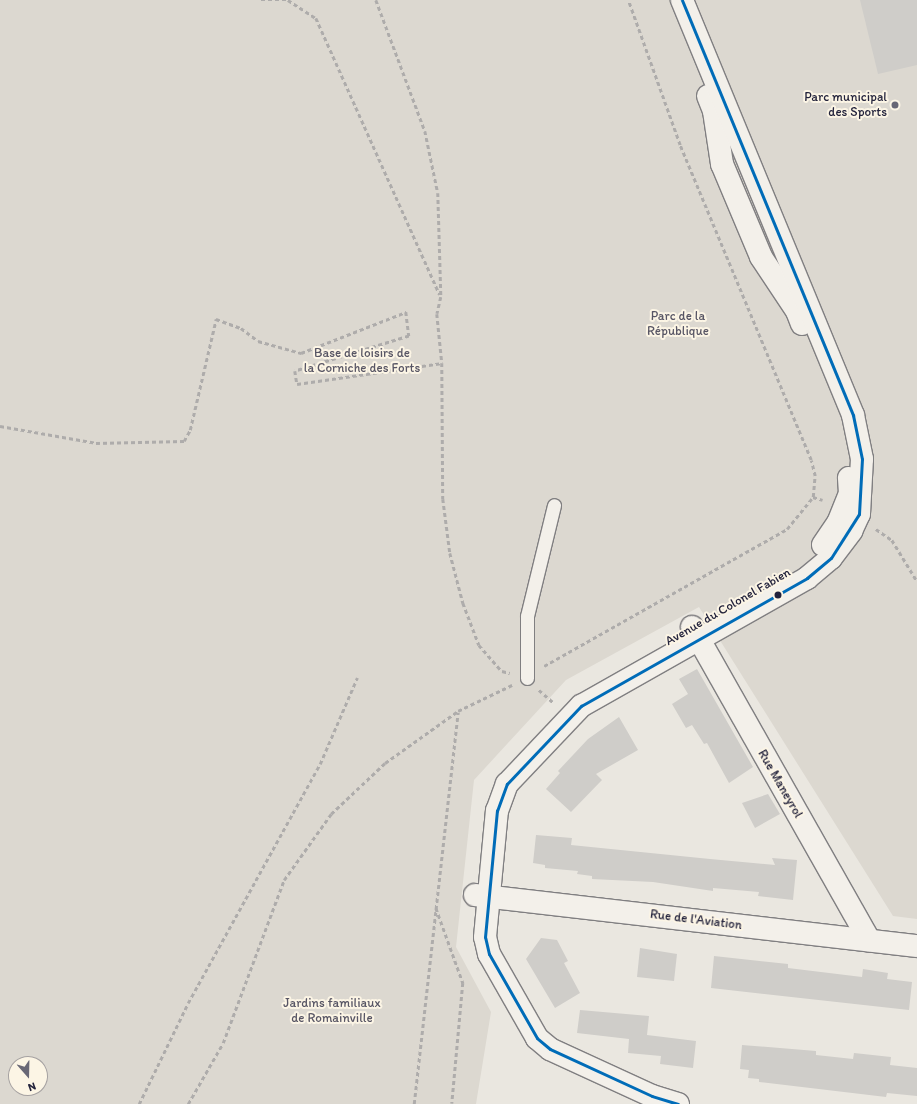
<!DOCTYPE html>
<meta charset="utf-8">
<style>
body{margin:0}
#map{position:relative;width:917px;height:1104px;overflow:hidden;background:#eae7e0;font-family:Itim,sans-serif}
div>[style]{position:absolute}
.green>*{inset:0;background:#dcd8d0}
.building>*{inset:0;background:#cfcdc9}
.path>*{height:2.5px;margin-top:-1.25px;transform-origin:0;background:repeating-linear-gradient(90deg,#aeacab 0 4px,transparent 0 7px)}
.roads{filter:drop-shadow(1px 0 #807f81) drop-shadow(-1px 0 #807f81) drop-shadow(0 1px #807f81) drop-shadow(0 -1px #807f81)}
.service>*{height:13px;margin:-6.5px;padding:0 6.5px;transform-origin:6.5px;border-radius:6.5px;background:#f3f0ea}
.minor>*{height:22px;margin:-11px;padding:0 11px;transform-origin:11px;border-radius:11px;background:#f3f0ea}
.bus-1>*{height:3px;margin:-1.5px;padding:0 1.5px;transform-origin:1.5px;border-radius:1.5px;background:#006cb8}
.dots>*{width:11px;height:11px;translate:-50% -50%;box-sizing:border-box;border:2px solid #fcf5e5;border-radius:50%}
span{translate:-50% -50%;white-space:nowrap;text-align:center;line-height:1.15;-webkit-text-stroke:4px #fcf5e5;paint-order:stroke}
.poi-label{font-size:13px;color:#22223b}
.right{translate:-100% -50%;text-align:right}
.park-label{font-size:13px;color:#575564}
.street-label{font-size:13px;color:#22223b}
.north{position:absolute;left:8px;top:1056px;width:40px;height:40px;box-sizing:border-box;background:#fcf5e5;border:1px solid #a5a1a1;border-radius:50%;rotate:160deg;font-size:11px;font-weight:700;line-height:16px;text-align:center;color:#22223b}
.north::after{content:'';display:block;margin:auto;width:14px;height:18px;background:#686775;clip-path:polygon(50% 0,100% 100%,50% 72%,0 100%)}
</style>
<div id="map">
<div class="green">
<i style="clip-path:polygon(evenodd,0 0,917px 0,917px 919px,893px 916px,699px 607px,566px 680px,474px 780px,456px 947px,491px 1012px,476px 1104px,0 1104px,0 0,16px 1064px,40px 1064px,40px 1088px,16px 1088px,16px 1064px)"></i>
</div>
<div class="building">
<i style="clip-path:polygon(860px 0,917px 0,917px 65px,878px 74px)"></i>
<i style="clip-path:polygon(697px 669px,753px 767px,729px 783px,707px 743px,704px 744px,692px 725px,686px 728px,672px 704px,688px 694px,679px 679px)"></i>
<i style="clip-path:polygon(619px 717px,638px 750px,596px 774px,602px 780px,571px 812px,546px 789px,560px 773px,558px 771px,588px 739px)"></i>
<i style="clip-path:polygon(768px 794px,780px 814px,755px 828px,742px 803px)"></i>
<i style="clip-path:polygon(536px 835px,572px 838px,571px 845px,710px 859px,775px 865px,772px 858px,797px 860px,793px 900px,758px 896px,759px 892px,713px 888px,713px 891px,653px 882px,592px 879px,592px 876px,577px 874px,578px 871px,545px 868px,545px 865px,533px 863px)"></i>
<i style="clip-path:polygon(541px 938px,557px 940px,568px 961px,564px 963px,580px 993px,555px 1008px,526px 959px)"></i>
<i style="clip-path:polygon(640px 948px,677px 954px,674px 981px,637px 977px)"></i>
<i style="clip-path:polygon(714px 956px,788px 964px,788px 968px,862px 977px,863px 969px,888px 973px,887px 979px,912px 982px,909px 1010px,711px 988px)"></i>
<i style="clip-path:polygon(580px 1010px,649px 1016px,647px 1035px,696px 1041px,693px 1068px,660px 1064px,661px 1056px,628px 1053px,629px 1039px,577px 1033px)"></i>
<i style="clip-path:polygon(742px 1045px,816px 1051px,816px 1055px,853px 1059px,854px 1053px,891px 1057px,890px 1065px,917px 1068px,917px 1096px,887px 1093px,886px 1097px,759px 1082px,759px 1079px,748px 1078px,749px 1070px,740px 1069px)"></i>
</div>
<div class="path">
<i style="left:261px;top:0;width:27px"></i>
<i style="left:288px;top:0;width:33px;rotate:33deg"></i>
<i style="left:316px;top:18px;width:303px;rotate:65.9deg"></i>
<i style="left:376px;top:0;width:140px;rotate:69.5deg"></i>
<i style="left:425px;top:131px;width:63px;rotate:78.2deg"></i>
<i style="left:438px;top:193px;width:104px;rotate:88.3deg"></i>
<i style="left:441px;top:297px;width:17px;rotate:103deg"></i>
<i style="left:437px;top:314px;width:49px;rotate:84.2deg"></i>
<i style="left:442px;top:363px;width:136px;rotate:89.6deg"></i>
<i style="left:443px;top:499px;width:54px;rotate:82.6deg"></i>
<i style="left:450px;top:553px;width:52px;rotate:75.4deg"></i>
<i style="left:463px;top:603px;width:45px;rotate:69.1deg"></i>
<i style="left:479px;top:645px;width:35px;rotate:49deg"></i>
<i style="left:502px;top:671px;width:8px;rotate:14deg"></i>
<i style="left:0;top:426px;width:97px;rotate:10deg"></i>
<i style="left:96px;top:443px;width:88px;rotate:-1.3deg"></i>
<i style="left:184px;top:441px;width:13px;rotate:-61deg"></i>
<i style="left:190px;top:430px;width:114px;rotate:-76.8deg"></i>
<i style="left:216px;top:319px;width:27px;rotate:20deg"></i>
<i style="left:241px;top:328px;width:21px;rotate:37deg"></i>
<i style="left:258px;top:341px;width:45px;rotate:15.6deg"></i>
<i style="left:301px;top:353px;width:113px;rotate:-21.3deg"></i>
<i style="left:406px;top:312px;width:24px;rotate:83deg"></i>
<i style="left:409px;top:336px;width:119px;rotate:162.9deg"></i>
<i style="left:295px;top:371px;width:13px;rotate:81deg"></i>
<i style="left:297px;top:384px;width:147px;rotate:-8.2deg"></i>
<i style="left:813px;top:497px;width:10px;rotate:17deg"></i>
<i style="left:876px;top:529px;width:19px;rotate:35deg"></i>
<i style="left:892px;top:540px;width:48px;rotate:58.6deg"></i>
<i style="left:544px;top:666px;width:279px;rotate:-29.4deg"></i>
<i style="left:787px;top:529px;width:41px;rotate:-50.9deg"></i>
<i style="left:813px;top:497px;width:21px;rotate:-85deg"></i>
<i style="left:815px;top:476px;width:16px;rotate:-104deg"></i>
<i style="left:811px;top:460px;width:341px;rotate:-112.6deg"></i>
<i style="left:680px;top:145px;width:154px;rotate:-109.7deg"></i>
<i style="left:539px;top:690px;width:18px;rotate:41deg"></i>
<i style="left:436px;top:908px;width:80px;rotate:70.2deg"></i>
<i style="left:463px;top:983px;width:121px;rotate:95.2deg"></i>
<i style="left:139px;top:1104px;width:112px;rotate:-64.1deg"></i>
<i style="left:188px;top:1003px;width:273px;rotate:-61.1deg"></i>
<i style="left:320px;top:764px;width:94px;rotate:-66.7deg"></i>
<i style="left:188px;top:1104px;width:70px;rotate:-60.2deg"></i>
<i style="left:223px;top:1043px;width:174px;rotate:-69.5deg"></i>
<i style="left:284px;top:880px;width:81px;rotate:-54.5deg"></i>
<i style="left:331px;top:814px;width:74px;rotate:-43.4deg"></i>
<i style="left:385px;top:763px;width:90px;rotate:-35.5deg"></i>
<i style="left:458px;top:711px;width:60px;rotate:-25.7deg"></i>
<i style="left:414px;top:1104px;width:394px;rotate:-83.6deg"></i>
</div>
<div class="roads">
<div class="service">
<i style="left:527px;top:678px;width:62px;rotate:-90deg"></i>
<i style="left:527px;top:616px;width:114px;rotate:-76.3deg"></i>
</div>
<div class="minor">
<i style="left:708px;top:96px;width:16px;rotate:68deg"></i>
<i style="left:714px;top:111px;width:54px;rotate:81.4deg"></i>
<i style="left:722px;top:164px;width:101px;rotate:67.2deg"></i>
<i style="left:761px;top:257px;width:65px;rotate:56.3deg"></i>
<i style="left:797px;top:311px;width:14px;rotate:69deg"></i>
<i style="left:823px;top:545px;width:27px;rotate:-56deg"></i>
<i style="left:838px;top:523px;width:32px;rotate:-68deg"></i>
<i style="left:850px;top:493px;width:15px;rotate:-94deg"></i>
<i style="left:692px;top:627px;width:360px;rotate:60.5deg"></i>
<i style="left:475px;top:895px;width:445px;rotate:6.6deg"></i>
<i style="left:678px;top:1104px;width:27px;rotate:-163deg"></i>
<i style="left:652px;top:1096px;width:112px;rotate:-155.3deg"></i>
<i style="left:550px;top:1049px;width:17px;rotate:-140deg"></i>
<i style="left:537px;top:1038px;width:97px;rotate:-119.7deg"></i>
<i style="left:489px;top:954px;width:17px;rotate:-103deg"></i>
<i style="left:485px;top:937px;width:127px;rotate:-84.6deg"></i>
<i style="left:497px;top:811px;width:29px;rotate:-70deg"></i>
<i style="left:507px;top:784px;width:108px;rotate:-46.5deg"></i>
<i style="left:581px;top:706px;width:260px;rotate:-29.5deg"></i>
<i style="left:807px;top:578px;width:31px;rotate:-40deg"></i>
<i style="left:831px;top:558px;width:34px;rotate:-53deg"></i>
<i style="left:851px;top:531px;width:19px;rotate:-65deg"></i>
<i style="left:859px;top:514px;width:55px;rotate:-86.9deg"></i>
<i style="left:862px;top:459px;width:45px;rotate:-101.6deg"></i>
<i style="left:853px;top:415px;width:449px;rotate:-112.4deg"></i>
</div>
</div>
<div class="bus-1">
<i style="left:678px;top:1104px;width:27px;rotate:-163deg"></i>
<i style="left:652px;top:1096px;width:112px;rotate:-155.3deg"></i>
<i style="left:550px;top:1049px;width:17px;rotate:-140deg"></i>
<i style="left:537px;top:1038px;width:97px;rotate:-119.7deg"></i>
<i style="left:489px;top:954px;width:17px;rotate:-103deg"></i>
<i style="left:485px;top:937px;width:127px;rotate:-84.6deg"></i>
<i style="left:497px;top:811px;width:29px;rotate:-70deg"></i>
<i style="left:507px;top:784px;width:108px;rotate:-46.5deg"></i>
<i style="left:581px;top:706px;width:260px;rotate:-29.5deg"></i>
<i style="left:807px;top:578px;width:31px;rotate:-40deg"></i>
<i style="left:831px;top:558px;width:52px;rotate:-57.5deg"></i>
<i style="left:859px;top:514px;width:55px;rotate:-86.9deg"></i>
<i style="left:862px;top:459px;width:45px;rotate:-101.6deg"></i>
<i style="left:853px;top:415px;width:449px;rotate:-112.4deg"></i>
</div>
<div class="dots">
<i style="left:895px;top:105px;background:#686775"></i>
<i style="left:778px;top:595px;background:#22223b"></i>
</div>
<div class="poi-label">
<span class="right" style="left:887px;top:105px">Parc municipal<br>des Sports</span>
</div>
<div class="park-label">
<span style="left:678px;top:324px">Parc de la<br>République</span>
<span style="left:362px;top:361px">Base de loisirs de<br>la Corniche des Forts</span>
<span style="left:332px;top:1011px">Jardins familiaux<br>de Romainville</span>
</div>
<div class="street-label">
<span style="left:728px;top:607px;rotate:-30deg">Avenue du Colonel Fabien</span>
<span style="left:780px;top:784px;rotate:60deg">Rue Maneyrol</span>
<span style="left:696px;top:920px;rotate:7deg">Rue de l'Aviation</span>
</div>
<div class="north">N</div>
</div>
